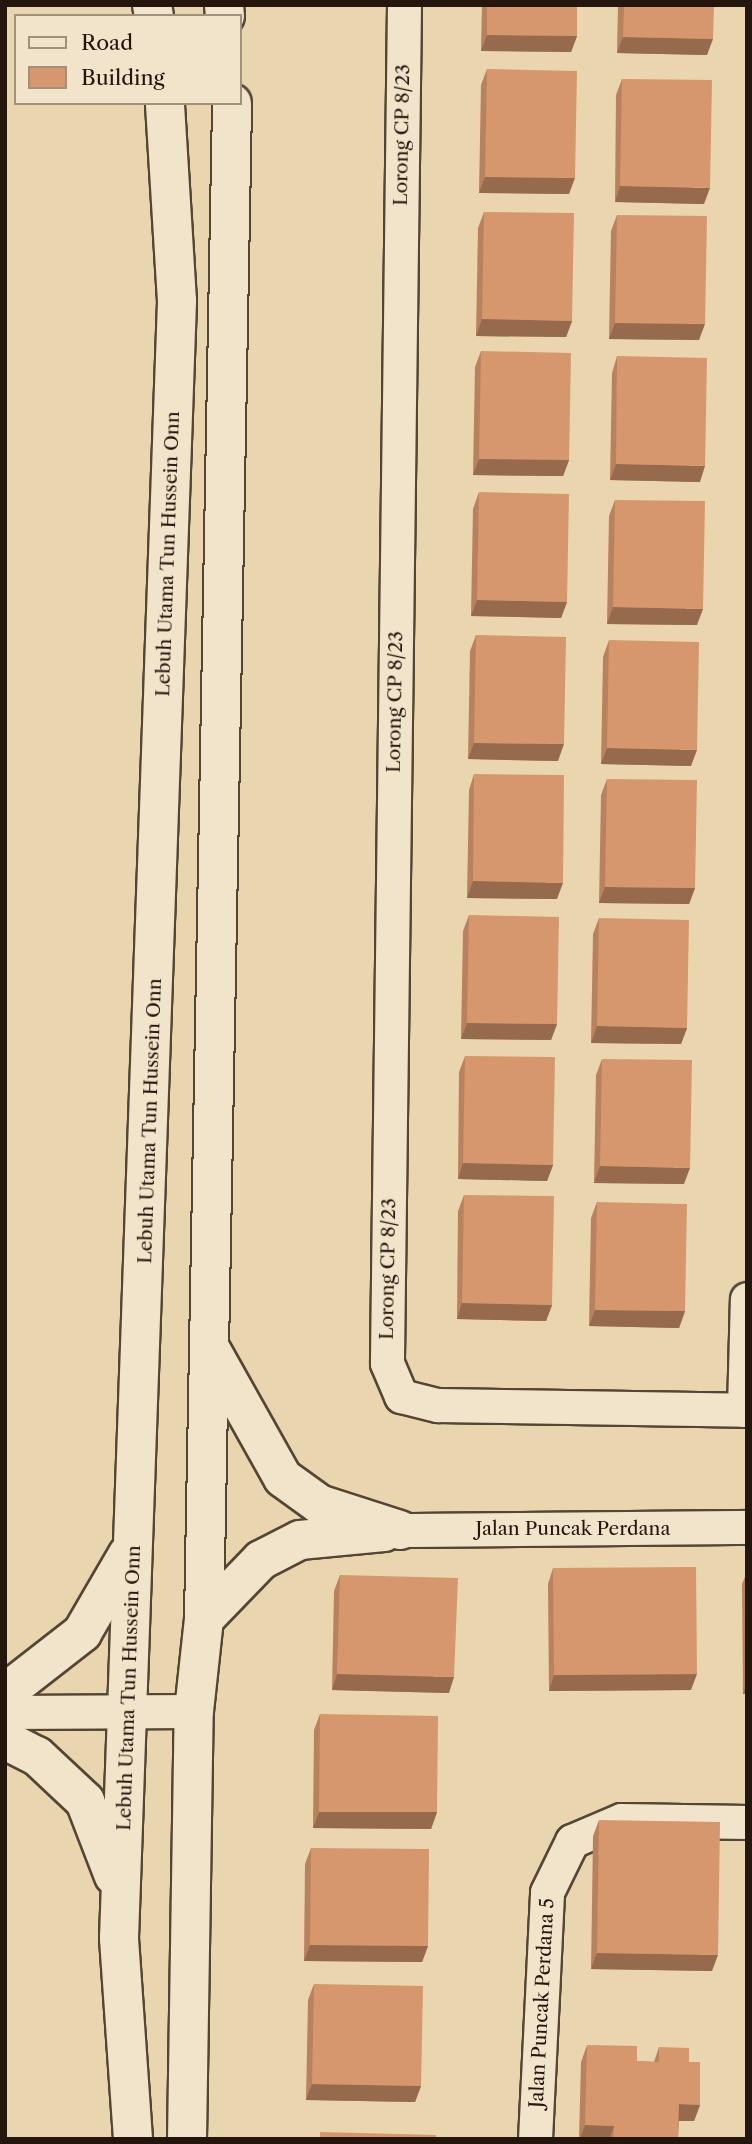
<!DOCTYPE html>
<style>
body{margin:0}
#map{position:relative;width:752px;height:2144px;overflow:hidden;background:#e9d6ae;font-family:"Libre Caslon Text",serif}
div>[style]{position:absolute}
.roads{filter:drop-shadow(2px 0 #554535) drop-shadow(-2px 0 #554535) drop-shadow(0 2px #554535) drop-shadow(0 -2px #554535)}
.minor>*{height:33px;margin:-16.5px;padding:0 16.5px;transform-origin:16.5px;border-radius:16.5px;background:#f1e4ca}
.secondary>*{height:38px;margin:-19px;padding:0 19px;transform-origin:19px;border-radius:19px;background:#f1e4ca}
.wall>*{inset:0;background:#b8825e}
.shaded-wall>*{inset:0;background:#966a4c}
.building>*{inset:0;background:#d6976d}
span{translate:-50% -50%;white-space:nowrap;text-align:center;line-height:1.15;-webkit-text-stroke:5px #f1e4ca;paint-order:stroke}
.street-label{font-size:19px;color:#24150d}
.frame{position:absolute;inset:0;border:7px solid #24150d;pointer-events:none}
.legend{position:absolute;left:14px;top:14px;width:228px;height:91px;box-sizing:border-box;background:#f1e4ca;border:2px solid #9f917e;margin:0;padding:9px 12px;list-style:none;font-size:21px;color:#24150d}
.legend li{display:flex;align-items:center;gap:14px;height:35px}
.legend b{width:35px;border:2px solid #9f917e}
</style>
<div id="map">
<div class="roads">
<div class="minor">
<i style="left:404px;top:5px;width:1358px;rotate:90.72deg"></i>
<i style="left:387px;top:1363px;width:36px;rotate:67deg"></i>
<i style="left:401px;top:1396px;width:38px;rotate:14deg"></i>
<i style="left:438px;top:1405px;width:309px;rotate:0.9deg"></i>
<i style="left:744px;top:1410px;width:111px;rotate:-88.5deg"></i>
<i style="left:400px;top:1530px;width:347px;rotate:-0.5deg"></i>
<i style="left:5px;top:1712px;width:189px;rotate:-0.3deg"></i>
<i style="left:535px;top:2139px;width:247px;rotate:-87.2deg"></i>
<i style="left:547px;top:1892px;width:57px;rotate:-63.9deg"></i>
<i style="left:572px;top:1841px;width:53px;rotate:-23.2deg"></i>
<i style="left:621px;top:1820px;width:126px;rotate:0.9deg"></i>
</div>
<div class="secondary">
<i style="left:152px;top:5px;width:11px;rotate:80deg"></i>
<i style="left:224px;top:5px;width:11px;rotate:85deg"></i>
<i style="left:210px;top:1348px;width:149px;rotate:60.7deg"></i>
<i style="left:283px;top:1478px;width:44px;rotate:35.8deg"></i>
<i style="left:319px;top:1504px;width:85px;rotate:17.8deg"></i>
<i style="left:204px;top:1619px;width:82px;rotate:-46deg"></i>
<i style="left:261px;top:1560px;width:44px;rotate:-27.1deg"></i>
<i style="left:300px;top:1540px;width:84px;rotate:-5.4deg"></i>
<i style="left:5px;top:1693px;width:98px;rotate:-37.9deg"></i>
<i style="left:82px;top:1633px;width:91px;rotate:-59.8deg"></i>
<i style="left:5px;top:1740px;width:36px;rotate:27deg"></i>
<i style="left:37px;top:1756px;width:66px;rotate:43.2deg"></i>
<i style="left:85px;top:1801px;width:80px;rotate:68.9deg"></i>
<i style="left:133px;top:2139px;width:201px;rotate:-94deg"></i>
<i style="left:119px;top:1938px;width:1638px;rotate:-87.97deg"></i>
<i style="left:177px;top:301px;width:198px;rotate:-93.5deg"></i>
<i style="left:187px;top:2139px;width:428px;rotate:-89.1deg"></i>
<i style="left:194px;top:1711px;width:93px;rotate:-83.8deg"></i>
<i style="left:204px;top:1619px;width:1516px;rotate:-88.94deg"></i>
</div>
</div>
<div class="wall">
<i style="clip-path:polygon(482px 5px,577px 5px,577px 36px,571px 52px,481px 51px)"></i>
<i style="clip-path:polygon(618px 5px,714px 5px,707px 55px,617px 53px)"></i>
<i style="clip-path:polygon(487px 69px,569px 194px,479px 193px,481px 85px)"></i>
<i style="clip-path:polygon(622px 79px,704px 204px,615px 202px,616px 95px)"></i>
<i style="clip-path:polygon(484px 212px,572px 321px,566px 337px,476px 336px,478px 228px)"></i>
<i style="clip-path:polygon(617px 215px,699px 340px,609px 339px,611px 231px)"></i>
<i style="clip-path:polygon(481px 351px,569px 460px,563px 476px,473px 475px,475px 367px)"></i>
<i style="clip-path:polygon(617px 356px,700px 482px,610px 480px,612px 373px)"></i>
<i style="clip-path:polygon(479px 492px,567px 602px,561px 618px,471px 616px,473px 509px)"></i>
<i style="clip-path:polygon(615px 500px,697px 625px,607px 624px,609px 516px)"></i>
<i style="clip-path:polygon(476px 635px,558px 761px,468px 759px,470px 651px)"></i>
<i style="clip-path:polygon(609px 640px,691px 766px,601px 764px,603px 657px)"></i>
<i style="clip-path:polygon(474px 774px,557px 899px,467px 898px,469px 790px)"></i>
<i style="clip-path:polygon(607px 779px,695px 888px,689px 904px,599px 903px,601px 795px)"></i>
<i style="clip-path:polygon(469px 915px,557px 1024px,551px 1040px,461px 1039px,463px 931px)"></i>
<i style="clip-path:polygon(599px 918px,687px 1028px,681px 1044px,591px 1043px,593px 934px)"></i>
<i style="clip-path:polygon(465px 1056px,553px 1165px,547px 1181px,458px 1179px,459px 1072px)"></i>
<i style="clip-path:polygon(602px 1059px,684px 1184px,594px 1183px,596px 1075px)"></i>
<i style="clip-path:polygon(464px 1195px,552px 1305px,546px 1321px,457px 1319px,458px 1211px)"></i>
<i style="clip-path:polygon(597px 1202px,685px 1311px,679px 1328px,589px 1326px,591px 1218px)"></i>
<i style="clip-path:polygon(553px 1568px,691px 1690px,549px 1691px,548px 1584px)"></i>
<i style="clip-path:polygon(747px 1572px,747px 1694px,743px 1694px,742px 1584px)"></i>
<i style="clip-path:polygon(340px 1575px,449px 1693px,332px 1690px,334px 1591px)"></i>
<i style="clip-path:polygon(320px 1714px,437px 1812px,431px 1829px,313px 1828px,314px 1730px)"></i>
<i style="clip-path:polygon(599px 1820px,712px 1971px,591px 1969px,593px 1836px)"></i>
<i style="clip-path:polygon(311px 1848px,428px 1946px,422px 1962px,304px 1961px,305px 1864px)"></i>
<i style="clip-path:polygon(314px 1984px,421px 2086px,415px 2102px,306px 2100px,308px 2000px)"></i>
<i style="clip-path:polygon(587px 2045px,637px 2061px,654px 2062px,659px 2047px,689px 2062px,700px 2105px,694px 2121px,679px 2121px,678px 2139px,579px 2139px,581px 2062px)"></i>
</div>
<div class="shaded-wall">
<i style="clip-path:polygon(487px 35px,577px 36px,571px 52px,481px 51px)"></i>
<i style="clip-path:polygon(623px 37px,713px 39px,707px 55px,617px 53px)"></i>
<i style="clip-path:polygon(485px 177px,575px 178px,569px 194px,479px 193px)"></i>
<i style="clip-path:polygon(620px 186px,710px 188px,704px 204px,615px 202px)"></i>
<i style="clip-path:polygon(482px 319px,572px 321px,566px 337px,476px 336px)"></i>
<i style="clip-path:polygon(615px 323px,705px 324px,699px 340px,609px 339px)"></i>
<i style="clip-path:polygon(479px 459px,569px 460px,563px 476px,473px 475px)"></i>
<i style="clip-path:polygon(616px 464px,705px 466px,700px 482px,610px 480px)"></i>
<i style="clip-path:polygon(477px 600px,567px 602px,561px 618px,471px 616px)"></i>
<i style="clip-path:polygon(613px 607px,703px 609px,697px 625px,607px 624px)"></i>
<i style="clip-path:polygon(474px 743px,564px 744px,558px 761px,468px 759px)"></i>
<i style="clip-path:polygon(607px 748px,697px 750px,691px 766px,601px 764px)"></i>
<i style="clip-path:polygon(473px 881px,563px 883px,557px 899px,467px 898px)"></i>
<i style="clip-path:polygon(605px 887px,695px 888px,689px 904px,599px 903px)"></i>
<i style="clip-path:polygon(467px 1023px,557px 1024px,551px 1040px,461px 1039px)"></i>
<i style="clip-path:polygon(597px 1026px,687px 1028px,681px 1044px,591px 1043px)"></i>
<i style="clip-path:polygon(463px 1163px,553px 1165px,547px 1181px,458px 1179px)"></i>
<i style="clip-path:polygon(600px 1166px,690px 1168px,684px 1184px,594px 1183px)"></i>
<i style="clip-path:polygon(462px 1303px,552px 1305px,546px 1321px,457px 1319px)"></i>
<i style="clip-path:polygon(595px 1310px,685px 1311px,679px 1328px,589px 1326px)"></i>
<i style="clip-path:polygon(337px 1674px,454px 1677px,449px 1693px,332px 1690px)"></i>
<i style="clip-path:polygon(697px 1674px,691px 1690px,549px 1691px,554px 1675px)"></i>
<i style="clip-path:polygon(747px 1683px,747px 1694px,743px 1694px)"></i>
<i style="clip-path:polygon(319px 1812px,437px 1812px,431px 1829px,313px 1828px)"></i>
<i style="clip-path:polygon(310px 1945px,428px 1946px,422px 1962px,304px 1961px)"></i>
<i style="clip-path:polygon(597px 1953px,718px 1955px,712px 1971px,591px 1969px)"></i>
<i style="clip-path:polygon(312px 2084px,421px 2086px,415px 2102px,306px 2100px)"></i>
<i style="clip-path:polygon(679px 2104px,700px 2105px,694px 2121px,673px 2121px)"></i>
<i style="clip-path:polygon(585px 2125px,614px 2126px,609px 2139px,580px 2139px)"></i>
</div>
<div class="building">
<i style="clip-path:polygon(487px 5px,577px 5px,577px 36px,487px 35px)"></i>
<i style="clip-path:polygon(624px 5px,714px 5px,713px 39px,623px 37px)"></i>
<i style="clip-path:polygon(487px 69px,577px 71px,575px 178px,485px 177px)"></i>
<i style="clip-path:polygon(622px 79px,712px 80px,710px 188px,620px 186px)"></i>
<i style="clip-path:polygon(484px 212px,574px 213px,572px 321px,482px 319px)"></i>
<i style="clip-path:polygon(617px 215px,707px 216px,705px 324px,615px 323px)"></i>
<i style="clip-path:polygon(481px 351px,571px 353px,569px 460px,479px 459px)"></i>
<i style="clip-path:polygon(617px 356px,707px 358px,705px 466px,616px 464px)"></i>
<i style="clip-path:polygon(479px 492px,569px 494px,567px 602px,477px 600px)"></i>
<i style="clip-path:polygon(615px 500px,705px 501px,703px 609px,613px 607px)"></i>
<i style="clip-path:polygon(476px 635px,566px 637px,564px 744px,474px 743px)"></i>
<i style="clip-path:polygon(609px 640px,699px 642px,697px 750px,607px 748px)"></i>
<i style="clip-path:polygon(474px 774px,564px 775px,563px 883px,473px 881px)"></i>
<i style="clip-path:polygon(607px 779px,697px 780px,695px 888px,605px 887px)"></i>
<i style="clip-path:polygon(469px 915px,559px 917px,557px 1024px,467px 1023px)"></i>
<i style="clip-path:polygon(599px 918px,689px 920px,687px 1028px,597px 1026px)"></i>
<i style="clip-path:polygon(465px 1056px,555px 1057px,553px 1165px,463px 1163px)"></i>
<i style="clip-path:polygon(602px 1059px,692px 1060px,690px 1168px,600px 1166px)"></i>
<i style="clip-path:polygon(464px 1195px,554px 1196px,552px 1305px,462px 1303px)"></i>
<i style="clip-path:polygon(597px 1202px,687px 1204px,685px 1311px,595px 1310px)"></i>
<i style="clip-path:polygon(696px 1567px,697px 1674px,554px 1675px,553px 1568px)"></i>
<i style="clip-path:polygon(340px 1575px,458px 1578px,454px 1677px,337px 1674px)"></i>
<i style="clip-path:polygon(320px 1714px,438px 1716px,437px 1812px,319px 1812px)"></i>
<i style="clip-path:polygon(599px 1820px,720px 1822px,718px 1955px,597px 1953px)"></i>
<i style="clip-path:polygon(311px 1848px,429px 1849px,428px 1946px,310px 1945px)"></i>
<i style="clip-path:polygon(314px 1984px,423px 1986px,421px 2086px,312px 2084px)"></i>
<i style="clip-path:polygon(587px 2045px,637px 2046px,637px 2061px,659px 2062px,659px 2047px,689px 2048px,689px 2062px,700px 2062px,700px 2105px,679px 2104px,678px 2139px,613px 2139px,614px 2126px,585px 2125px)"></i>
<i style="clip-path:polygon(320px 2132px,436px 2135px,436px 2139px,320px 2139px)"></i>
</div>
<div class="street-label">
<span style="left:402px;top:135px;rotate:-89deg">Lorong CP 8/23</span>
<span style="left:168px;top:554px;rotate:-88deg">Lebuh Utama Tun Hussein Onn</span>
<span style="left:395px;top:702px;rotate:-89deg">Lorong CP 8/23</span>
<span style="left:150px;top:1121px;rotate:-88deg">Lebuh Utama Tun Hussein Onn</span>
<span style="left:388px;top:1269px;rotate:-89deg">Lorong CP 8/23</span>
<span style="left:573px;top:1529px">Jalan Puncak Perdana</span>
<span style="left:129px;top:1688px;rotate:-88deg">Lebuh Utama Tun Hussein Onn</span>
<span style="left:542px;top:2003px;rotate:-87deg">Jalan Puncak Perdana 5</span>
</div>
<div class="frame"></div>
<ul class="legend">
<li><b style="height:9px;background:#f1e4ca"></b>Road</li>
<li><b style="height:19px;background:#d6976d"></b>Building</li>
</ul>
</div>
